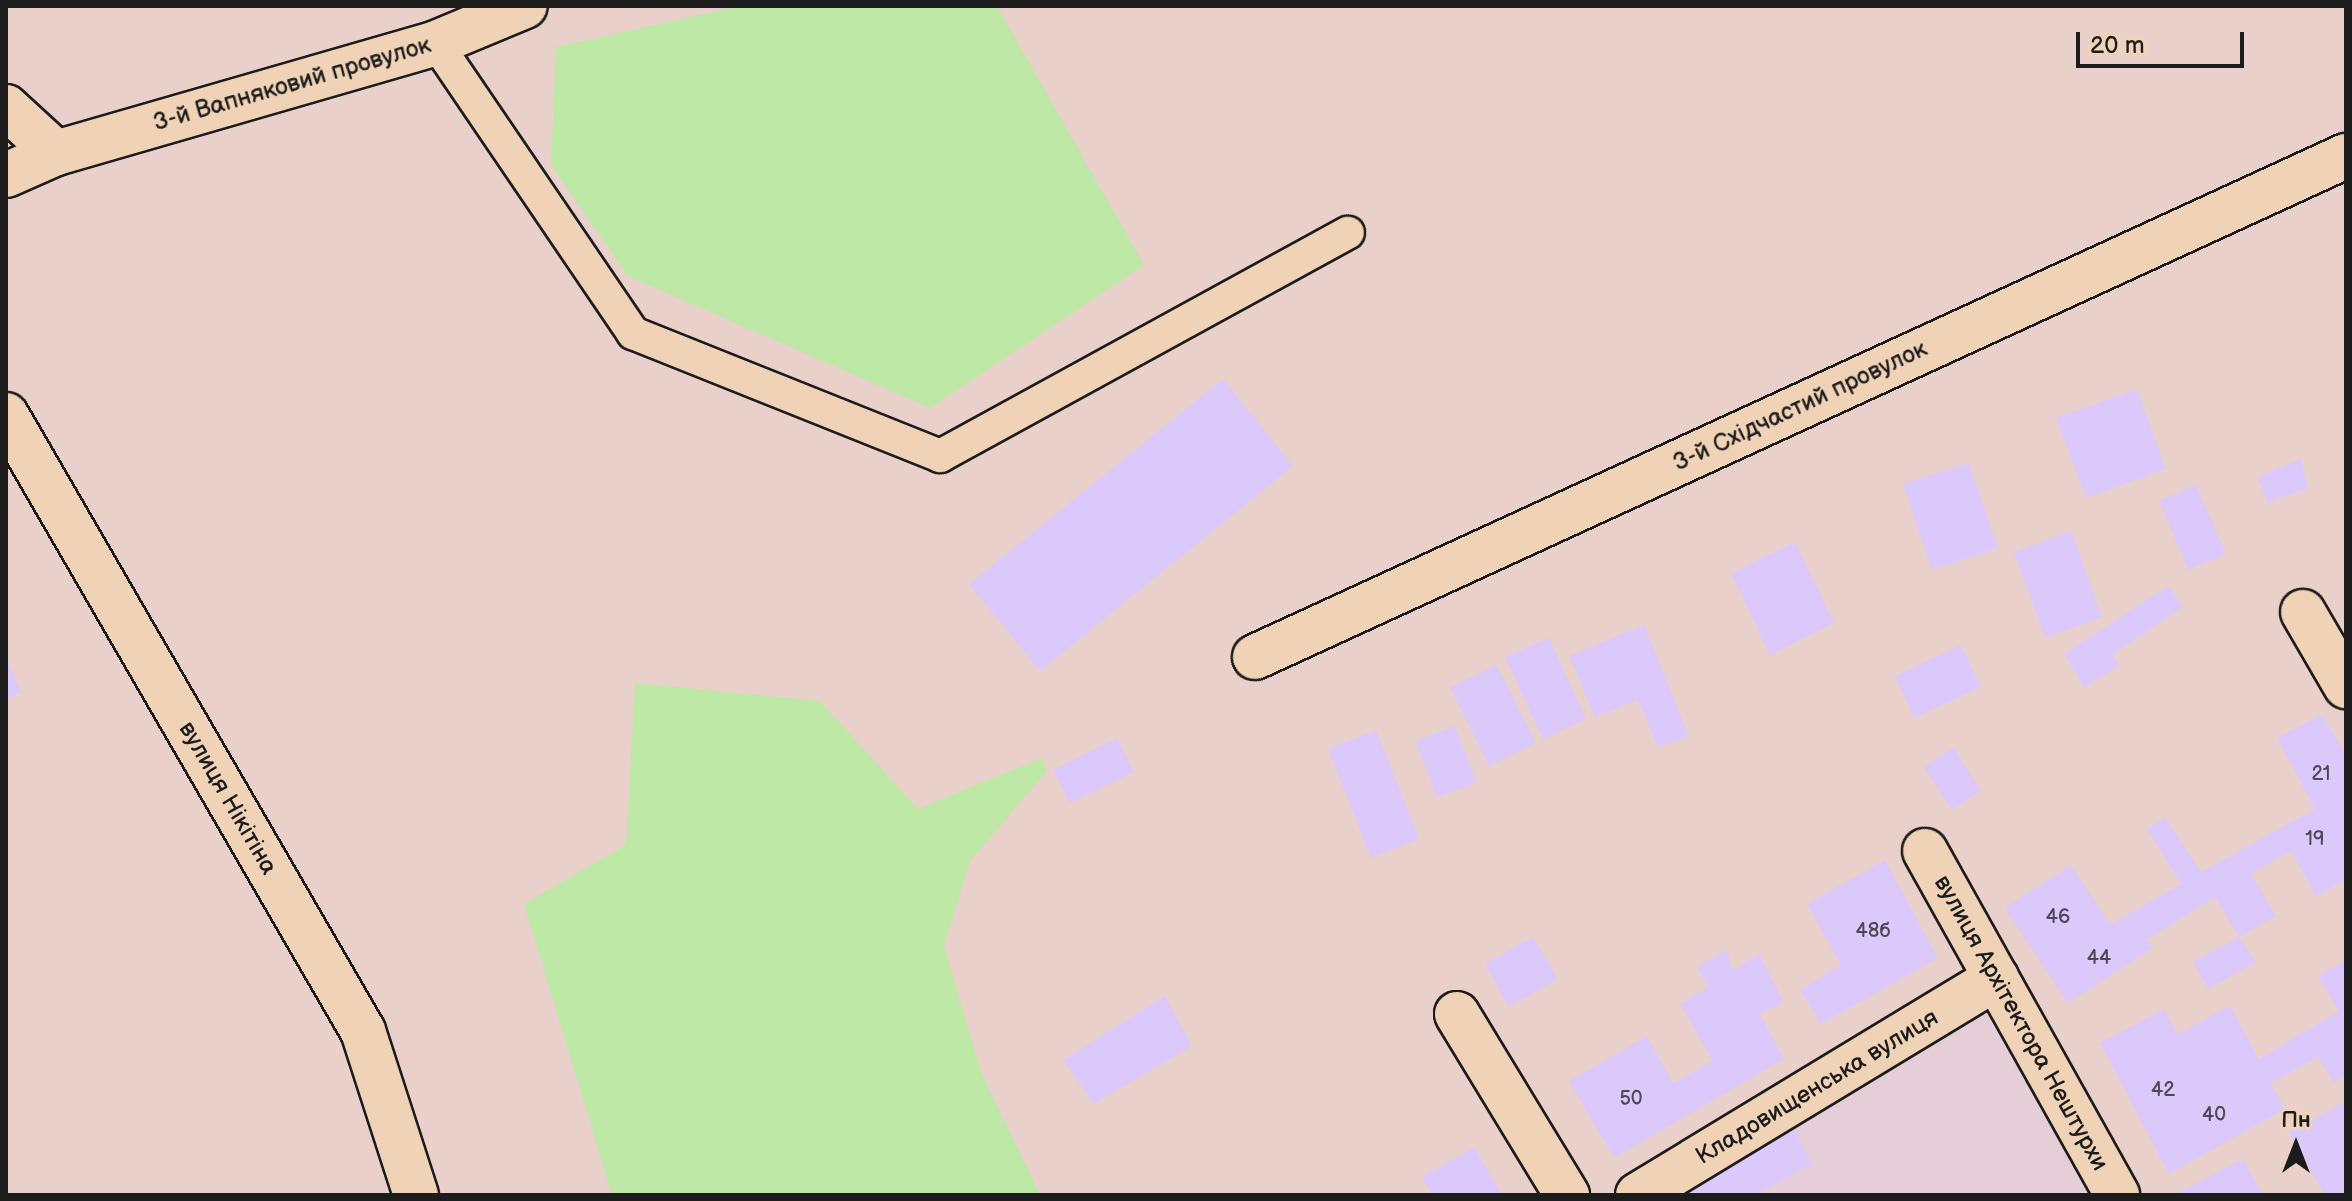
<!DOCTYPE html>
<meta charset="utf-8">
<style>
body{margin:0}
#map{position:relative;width:2352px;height:1201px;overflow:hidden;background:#ead0cb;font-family:"Balsamiq Sans",sans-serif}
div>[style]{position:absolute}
.built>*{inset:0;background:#e6ced9}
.green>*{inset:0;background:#bde8a5}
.building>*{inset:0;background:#dbc9fb}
.roads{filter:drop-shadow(2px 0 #1c1c1c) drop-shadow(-2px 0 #1c1c1c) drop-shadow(0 2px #1c1c1c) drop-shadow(0 -2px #1c1c1c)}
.service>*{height:32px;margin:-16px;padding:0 16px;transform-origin:16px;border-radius:16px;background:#f0d3b7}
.minor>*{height:44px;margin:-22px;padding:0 22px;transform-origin:22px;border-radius:22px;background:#f0d3b7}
span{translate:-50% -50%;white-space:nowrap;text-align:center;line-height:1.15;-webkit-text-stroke:6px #f0d3b7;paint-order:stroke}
.number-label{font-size:20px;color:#4c4754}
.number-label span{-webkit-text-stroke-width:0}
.street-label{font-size:24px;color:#1c1c1c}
.frame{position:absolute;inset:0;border:8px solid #1c1c1c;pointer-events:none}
.north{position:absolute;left:2256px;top:1105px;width:80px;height:80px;-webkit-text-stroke:6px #f0d3b7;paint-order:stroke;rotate:0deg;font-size:22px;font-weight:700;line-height:32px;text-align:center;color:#1c1c1c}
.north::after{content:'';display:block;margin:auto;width:28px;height:36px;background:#1c1c1c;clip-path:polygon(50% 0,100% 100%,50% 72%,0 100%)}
.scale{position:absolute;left:2076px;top:32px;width:168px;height:36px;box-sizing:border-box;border:4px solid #1c1c1c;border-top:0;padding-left:10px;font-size:24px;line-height:28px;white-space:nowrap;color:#1c1c1c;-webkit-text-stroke:6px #f0d3b7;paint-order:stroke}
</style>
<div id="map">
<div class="built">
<i style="clip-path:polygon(1998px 993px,2111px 1195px,1634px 1195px)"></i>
</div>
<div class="green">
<i style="clip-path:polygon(740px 6px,997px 6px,1144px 265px,930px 408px,628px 276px,551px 165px,556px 47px)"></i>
<i style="clip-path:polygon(635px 683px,820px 701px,918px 809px,1042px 758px,1047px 771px,970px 861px,944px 946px,981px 1072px,1040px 1195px,612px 1195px,524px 904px,626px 845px)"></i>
</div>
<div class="building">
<i style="clip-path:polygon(1223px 379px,1293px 466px,1040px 671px,969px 584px)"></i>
<i style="clip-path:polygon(2137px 389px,2166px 469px,2086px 498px,2056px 418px)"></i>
<i style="clip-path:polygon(2301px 459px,2308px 488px,2268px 503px,2257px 477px)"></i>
<i style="clip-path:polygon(1969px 463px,1998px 548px,1932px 570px,1903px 484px)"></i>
<i style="clip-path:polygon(2196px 485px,2226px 554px,2188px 570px,2159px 501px)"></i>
<i style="clip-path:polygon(2071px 531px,2102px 617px,2045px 638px,2014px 552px)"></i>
<i style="clip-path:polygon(1795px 542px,1834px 623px,1770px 655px,1731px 573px)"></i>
<i style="clip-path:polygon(2168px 586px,2183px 607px,2112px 655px,2119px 666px,2084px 687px,2064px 654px)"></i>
<i style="clip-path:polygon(1644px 625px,1689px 736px,1658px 747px,1638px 700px,1595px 717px,1569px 656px)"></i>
<i style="clip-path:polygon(1549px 638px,1586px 719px,1543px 739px,1505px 657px)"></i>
<i style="clip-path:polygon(1961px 645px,1981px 687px,1914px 718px,1895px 676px)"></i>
<i style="clip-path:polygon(6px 658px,21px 692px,6px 699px)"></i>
<i style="clip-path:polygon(1497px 665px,1536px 743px,1489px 766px,1450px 687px)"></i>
<i style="clip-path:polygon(2322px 714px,2346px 756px,2346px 880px,2316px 896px,2291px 850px,2251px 874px,2276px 916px,2239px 937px,2215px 897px,2147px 940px,2153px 948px,2068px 1003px,2005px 908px,2071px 865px,2110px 925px,2181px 884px,2147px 829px,2165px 817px,2201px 872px,2315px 809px,2277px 738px)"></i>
<i style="clip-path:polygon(1455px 726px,1477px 783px,1437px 797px,1415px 741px)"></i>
<i style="clip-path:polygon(1376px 730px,1419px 839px,1371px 858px,1328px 749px)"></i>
<i style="clip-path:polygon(1117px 738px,1134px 772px,1070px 803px,1053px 770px)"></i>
<i style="clip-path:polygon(1953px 747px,1981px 791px,1952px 810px,1924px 767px)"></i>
<i style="clip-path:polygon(1885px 860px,1938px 958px,1821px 1024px,1800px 990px,1841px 965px,1807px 904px)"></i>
<i style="clip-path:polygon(1533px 937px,1558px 979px,1509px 1007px,1485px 964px)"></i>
<i style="clip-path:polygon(2239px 937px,2256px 962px,2208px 989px,2193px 962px)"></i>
<i style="clip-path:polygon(1727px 950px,1733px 970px,1759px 954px,1784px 1002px,1760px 1014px,1784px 1059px,1614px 1158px,1569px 1081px,1647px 1036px,1673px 1083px,1713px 1061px,1680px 1004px,1708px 987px,1697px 966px)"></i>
<i style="clip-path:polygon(2346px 960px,2346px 1076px,2334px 1083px,2318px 1057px,2271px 1083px,2285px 1109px,2169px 1174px,2100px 1043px,2164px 1009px,2177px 1034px,2230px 1006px,2259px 1059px,2339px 1011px,2318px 976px)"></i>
<i style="clip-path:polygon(1165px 996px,1192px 1046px,1094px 1104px,1063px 1060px)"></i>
<i style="clip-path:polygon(2346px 1101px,2346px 1195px,2325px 1195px,2289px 1132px)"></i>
<i style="clip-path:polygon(1793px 1130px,1812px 1163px,1756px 1195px,1682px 1195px)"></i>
<i style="clip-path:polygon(1474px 1147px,1502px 1195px,1433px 1195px,1422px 1177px)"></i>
<i style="clip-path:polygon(2243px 1159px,2263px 1195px,2174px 1195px)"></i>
</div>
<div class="roads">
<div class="service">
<i style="left:436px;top:43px;width:351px;rotate:55.8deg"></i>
<i style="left:633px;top:333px;width:331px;rotate:21.8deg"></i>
<i style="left:940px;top:456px;width:465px;rotate:-28.7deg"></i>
</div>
<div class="minor">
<i style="left:6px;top:107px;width:68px;rotate:42.6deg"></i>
<i style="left:6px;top:175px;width:55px;rotate:-23.7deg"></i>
<i style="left:56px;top:153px;width:396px;rotate:-16.1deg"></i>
<i style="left:436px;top:43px;width:96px;rotate:-22.6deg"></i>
<i style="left:6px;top:415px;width:712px;rotate:59.91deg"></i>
<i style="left:363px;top:1031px;width:172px;rotate:72.1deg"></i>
<i style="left:2303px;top:612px;width:86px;rotate:59.8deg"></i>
<i style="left:1255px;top:657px;width:1201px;rotate:-24.67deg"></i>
<i style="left:1925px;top:851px;width:394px;rotate:60.8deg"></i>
<i style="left:1457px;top:1014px;width:212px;rotate:58.7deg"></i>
<i style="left:1638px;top:1195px;width:419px;rotate:-31.2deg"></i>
</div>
</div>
<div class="number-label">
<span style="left:2321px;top:774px">21</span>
<span style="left:2315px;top:839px">19</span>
<span style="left:2058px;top:917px">46</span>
<span style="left:1873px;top:931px">48б</span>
<span style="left:2099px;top:958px">44</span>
<span style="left:2163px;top:1090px">42</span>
<span style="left:1631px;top:1099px">50</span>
<span style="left:2214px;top:1115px">40</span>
</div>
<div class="street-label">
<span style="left:292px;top:84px;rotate:-16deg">3-й Вапняковий провулок</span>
<span style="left:1800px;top:406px;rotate:-25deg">3-й Східчастий провулок</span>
<span style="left:228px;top:798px;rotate:60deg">вулиця Нікітіна</span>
<span style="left:2021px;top:1023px;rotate:61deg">вулиця Архітектора Нештурхи</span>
<span style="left:1817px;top:1087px;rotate:-31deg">Кладовищенська вулиця</span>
</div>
<div class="frame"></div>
<div class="north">Пн</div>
<div class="scale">20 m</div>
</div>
